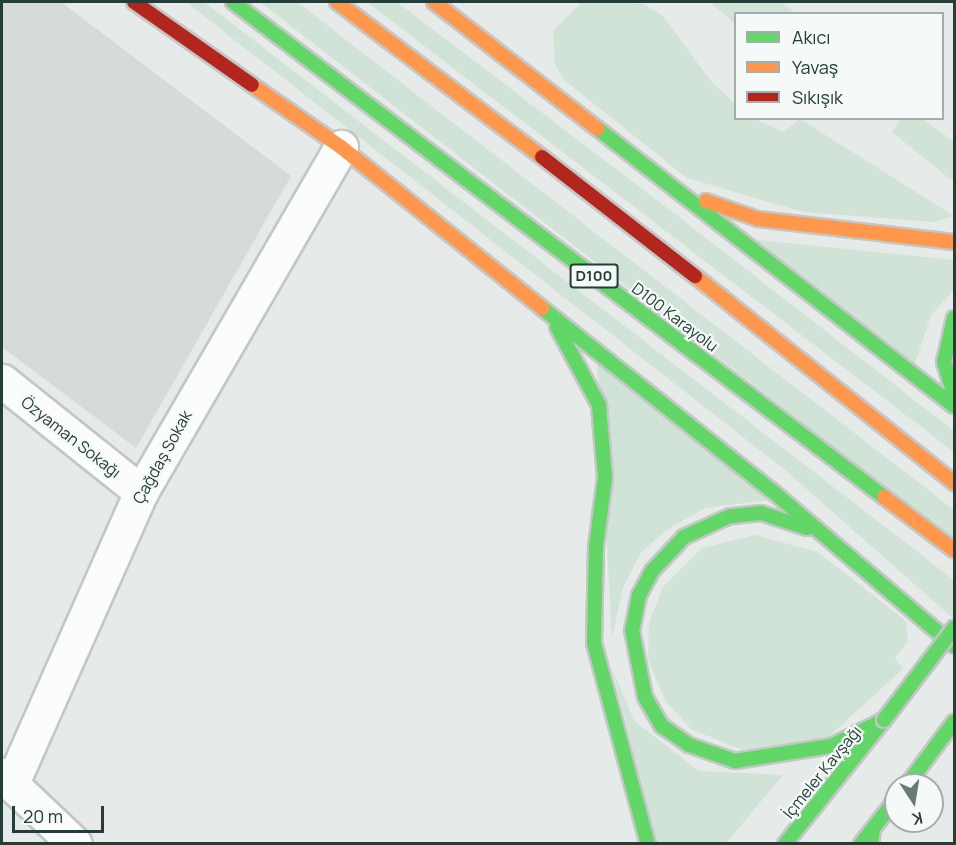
<!DOCTYPE html>
<meta charset="utf-8">
<style>
body{margin:0}
#map{position:relative;width:956px;height:845px;overflow:hidden;background:#e6eae8;font-family:Manrope,sans-serif}
div>[style]{position:absolute}
.built>*{inset:0;background:#d5dbd9}
.green>*{inset:0;background:#d1e2d7}
.roads{filter:drop-shadow(2px 0 #c3c7c5) drop-shadow(-2px 0 #c3c7c5) drop-shadow(0 2px #c3c7c5) drop-shadow(0 -2px #c3c7c5)}
.street>*{height:33px;margin:-16.5px;padding:0 16.5px;transform-origin:16.5px;border-radius:16.5px;background:#fbfcfc}
.fast>*{height:14px;margin:-7px;padding:0 7px;transform-origin:7px;border-radius:7px;background:#63d668}
.slow>*{height:14px;margin:-7px;padding:0 7px;transform-origin:7px;border-radius:7px;background:#ff974d}
.jam>*{height:14px;margin:-7px;padding:0 7px;transform-origin:7px;border-radius:7px;background:#b3261e}
.bridges{filter:drop-shadow(2px 0 #bec6c4) drop-shadow(-2px 0 #bec6c4) drop-shadow(0 2px #bec6c4) drop-shadow(0 -2px #bec6c4)}
.fast-bridge>*{height:14px;margin:-7px;padding:0 7px;transform-origin:7px;border-radius:7px;background:#63d668}
span{translate:-50% -50%;white-space:nowrap;text-align:center;line-height:1.15;-webkit-text-stroke:4.5px #f5f9f7;paint-order:stroke}
.shield-label span{padding:2px 4px;background:#f5f9f7;border:2px solid;border-radius:4px;-webkit-text-stroke-width:0}
.shield-label{font-size:15px;color:#253d38;font-weight:700}
.street-label{font-size:16px;color:#253d38}
.frame{position:absolute;inset:0;border:3px solid #253d38;pointer-events:none}
.legend{position:absolute;left:734px;top:12px;width:210px;height:108px;box-sizing:border-box;background:#f5f9f7;border:2px solid #a2aeab;margin:0;padding:8px 10px;list-style:none;font-size:18px;color:#253d38}
.legend li{display:flex;align-items:center;gap:12px;height:30px}
.legend b{width:30px;border:2px solid #a2aeab}
.north{position:absolute;left:884px;top:773px;width:60px;height:60px;box-sizing:border-box;background:#f5f9f7;border:2px solid #a2aeab;border-radius:50%;rotate:168deg;font-size:16px;font-weight:700;line-height:24px;text-align:center;color:#253d38}
.north::after{content:'';display:block;margin:auto;width:21px;height:27px;background:#697a76;clip-path:polygon(50% 0,100% 100%,50% 72%,0 100%)}
.scale{position:absolute;left:12px;top:806px;width:92px;height:27px;box-sizing:border-box;border:3px solid #253d38;border-top:0;padding-left:8px;font-size:18px;line-height:21px;white-space:nowrap;color:#253d38;-webkit-text-stroke:4px #f5f9f7;paint-order:stroke}
</style>
<div id="map">
<div class="built">
<i style="clip-path:polygon(2px 2px,61px 2px,291px 176px,136px 448px,2px 347px)"></i>
</div>
<div class="green">
<i style="clip-path:polygon(186px 2px,204px 2px,954px 580px,954px 619px,784px 469px)"></i>
<i style="clip-path:polygon(260px 2px,297px 2px,954px 510px,954px 540px)"></i>
<i style="clip-path:polygon(367px 2px,397px 2px,688px 224px,954px 431px,954px 452px)"></i>
<i style="clip-path:polygon(582px 2px,643px 4px,662px 15px,710px 80px,735px 104px,736px 118px,754px 119px,784px 132px,800px 119px,954px 216px,935px 222px,803px 212px,687px 178px,564px 80px,555px 64px,553px 31px)"></i>
<i style="clip-path:polygon(710px 2px,781px 2px,796px 13px,736px 14px,735px 24px)"></i>
<i style="clip-path:polygon(901px 119px,923px 119px,954px 142px,954px 182px,892px 132px)"></i>
<i style="clip-path:polygon(757px 240px,954px 260px,954px 290px,931px 315px,915px 363px)"></i>
<i style="clip-path:polygon(597px 363px,771px 500px,705px 508px,665px 531px,640px 554px,623px 587px,612px 638px)"></i>
<i style="clip-path:polygon(755px 535px,818px 552px,906px 621px,908px 641px,895px 658px,903px 669px,827px 738px,742px 750px,691px 729px,665px 700px,648px 660px,649px 623px,663px 587px,702px 548px)"></i>
<i style="clip-path:polygon(612px 668px,634px 721px,699px 771px,783px 775px,726px 843px,656px 843px)"></i>
</div>
<div class="roads">
<div class="street">
<i style="left:2px;top:381px;width:178px;rotate:38.6deg"></i>
<i style="left:2px;top:775px;width:100px;rotate:43.4deg"></i>
<i style="left:12px;top:783px;width:318px;rotate:-66.1deg"></i>
<i style="left:141px;top:492px;width:399px;rotate:-59.9deg"></i>
</div>
<div class="fast">
<i style="left:233px;top:2px;width:818px;rotate:37.25deg"></i>
<i style="left:598px;top:129px;width:451px;rotate:37.9deg"></i>
<i style="left:542px;top:308px;width:293px;rotate:38.5deg"></i>
<i style="left:771px;top:490px;width:240px;rotate:40.4deg"></i>
<i style="left:954px;top:318px;width:45px;rotate:102.8deg"></i>
<i style="left:944px;top:362px;width:34px;rotate:73deg"></i>
<i style="left:557px;top:327px;width:89px;rotate:61.7deg"></i>
<i style="left:599px;top:405px;width:73px;rotate:85.3deg"></i>
<i style="left:605px;top:478px;width:69px;rotate:97.5deg"></i>
<i style="left:596px;top:546px;width:97px;rotate:91.2deg"></i>
<i style="left:594px;top:643px;width:208px;rotate:75deg"></i>
<i style="left:807px;top:528px;width:48px;rotate:-161.9deg"></i>
<i style="left:761px;top:513px;width:31px;rotate:174deg"></i>
<i style="left:730px;top:516px;width:51px;rotate:155.5deg"></i>
<i style="left:684px;top:537px;width:47px;rotate:133.3deg"></i>
<i style="left:652px;top:571px;width:27px;rotate:118deg"></i>
<i style="left:639px;top:595px;width:36px;rotate:101deg"></i>
<i style="left:632px;top:630px;width:68px;rotate:79deg"></i>
<i style="left:645px;top:697px;width:34px;rotate:60deg"></i>
<i style="left:662px;top:726px;width:33px;rotate:35deg"></i>
<i style="left:689px;top:745px;width:49px;rotate:19.2deg"></i>
<i style="left:735px;top:761px;width:97px;rotate:-8.9deg"></i>
<i style="left:831px;top:746px;width:59px;rotate:-26.1deg"></i>
<i style="left:907px;top:785px;width:79px;rotate:-53.3deg"></i>
<i style="left:785px;top:844px;width:159px;rotate:-51.4deg"></i>
<i style="left:861px;top:844px;width:57px;rotate:-52.1deg"></i>
<i style="left:871px;top:844px;width:14px;rotate:-82deg"></i>
</div>
<div class="slow">
<i style="left:337px;top:2px;width:257px;rotate:37.1deg"></i>
<i style="left:434px;top:2px;width:207px;rotate:37.8deg"></i>
<i style="left:252px;top:85px;width:108px;rotate:34.9deg"></i>
<i style="left:341px;top:147px;width:258px;rotate:38.7deg"></i>
<i style="left:706px;top:201px;width:55px;rotate:19.1deg"></i>
<i style="left:758px;top:219px;width:197px;rotate:6.7deg"></i>
<i style="left:695px;top:276px;width:332px;rotate:38.6deg"></i>
<i style="left:884px;top:497px;width:88px;rotate:37.1deg"></i>
</div>
<div class="jam">
<i style="left:134px;top:2px;width:144px;rotate:35.1deg"></i>
<i style="left:542px;top:157px;width:194px;rotate:37.9deg"></i>
</div>
</div>
<div class="bridges">
<div class="fast-bridge">
<i style="left:884px;top:720px;width:116px;rotate:-52.7deg"></i>
</div>
</div>
<div class="shield-label">
<span style="left:594px;top:276px">D100</span>
</div>
<div class="street-label">
<span style="left:675px;top:317px;rotate:37deg">D100 Karayolu</span>
<span style="left:71px;top:437px;rotate:38deg">Özyaman Sokağı</span>
<span style="left:162px;top:457px;rotate:-61deg">Çağdaş Sokak</span>
<span style="left:822px;top:772px;rotate:-51deg">İçmeler Kavşağı</span>
</div>
<div class="frame"></div>
<ul class="legend">
<li><b style="height:8px;background:#63d668"></b>Akıcı</li>
<li><b style="height:8px;background:#ff974d"></b>Yavaş</li>
<li><b style="height:8px;background:#b3261e"></b>Sıkışık</li>
</ul>
<div class="north">K</div>
<div class="scale">20 m</div>
</div>
